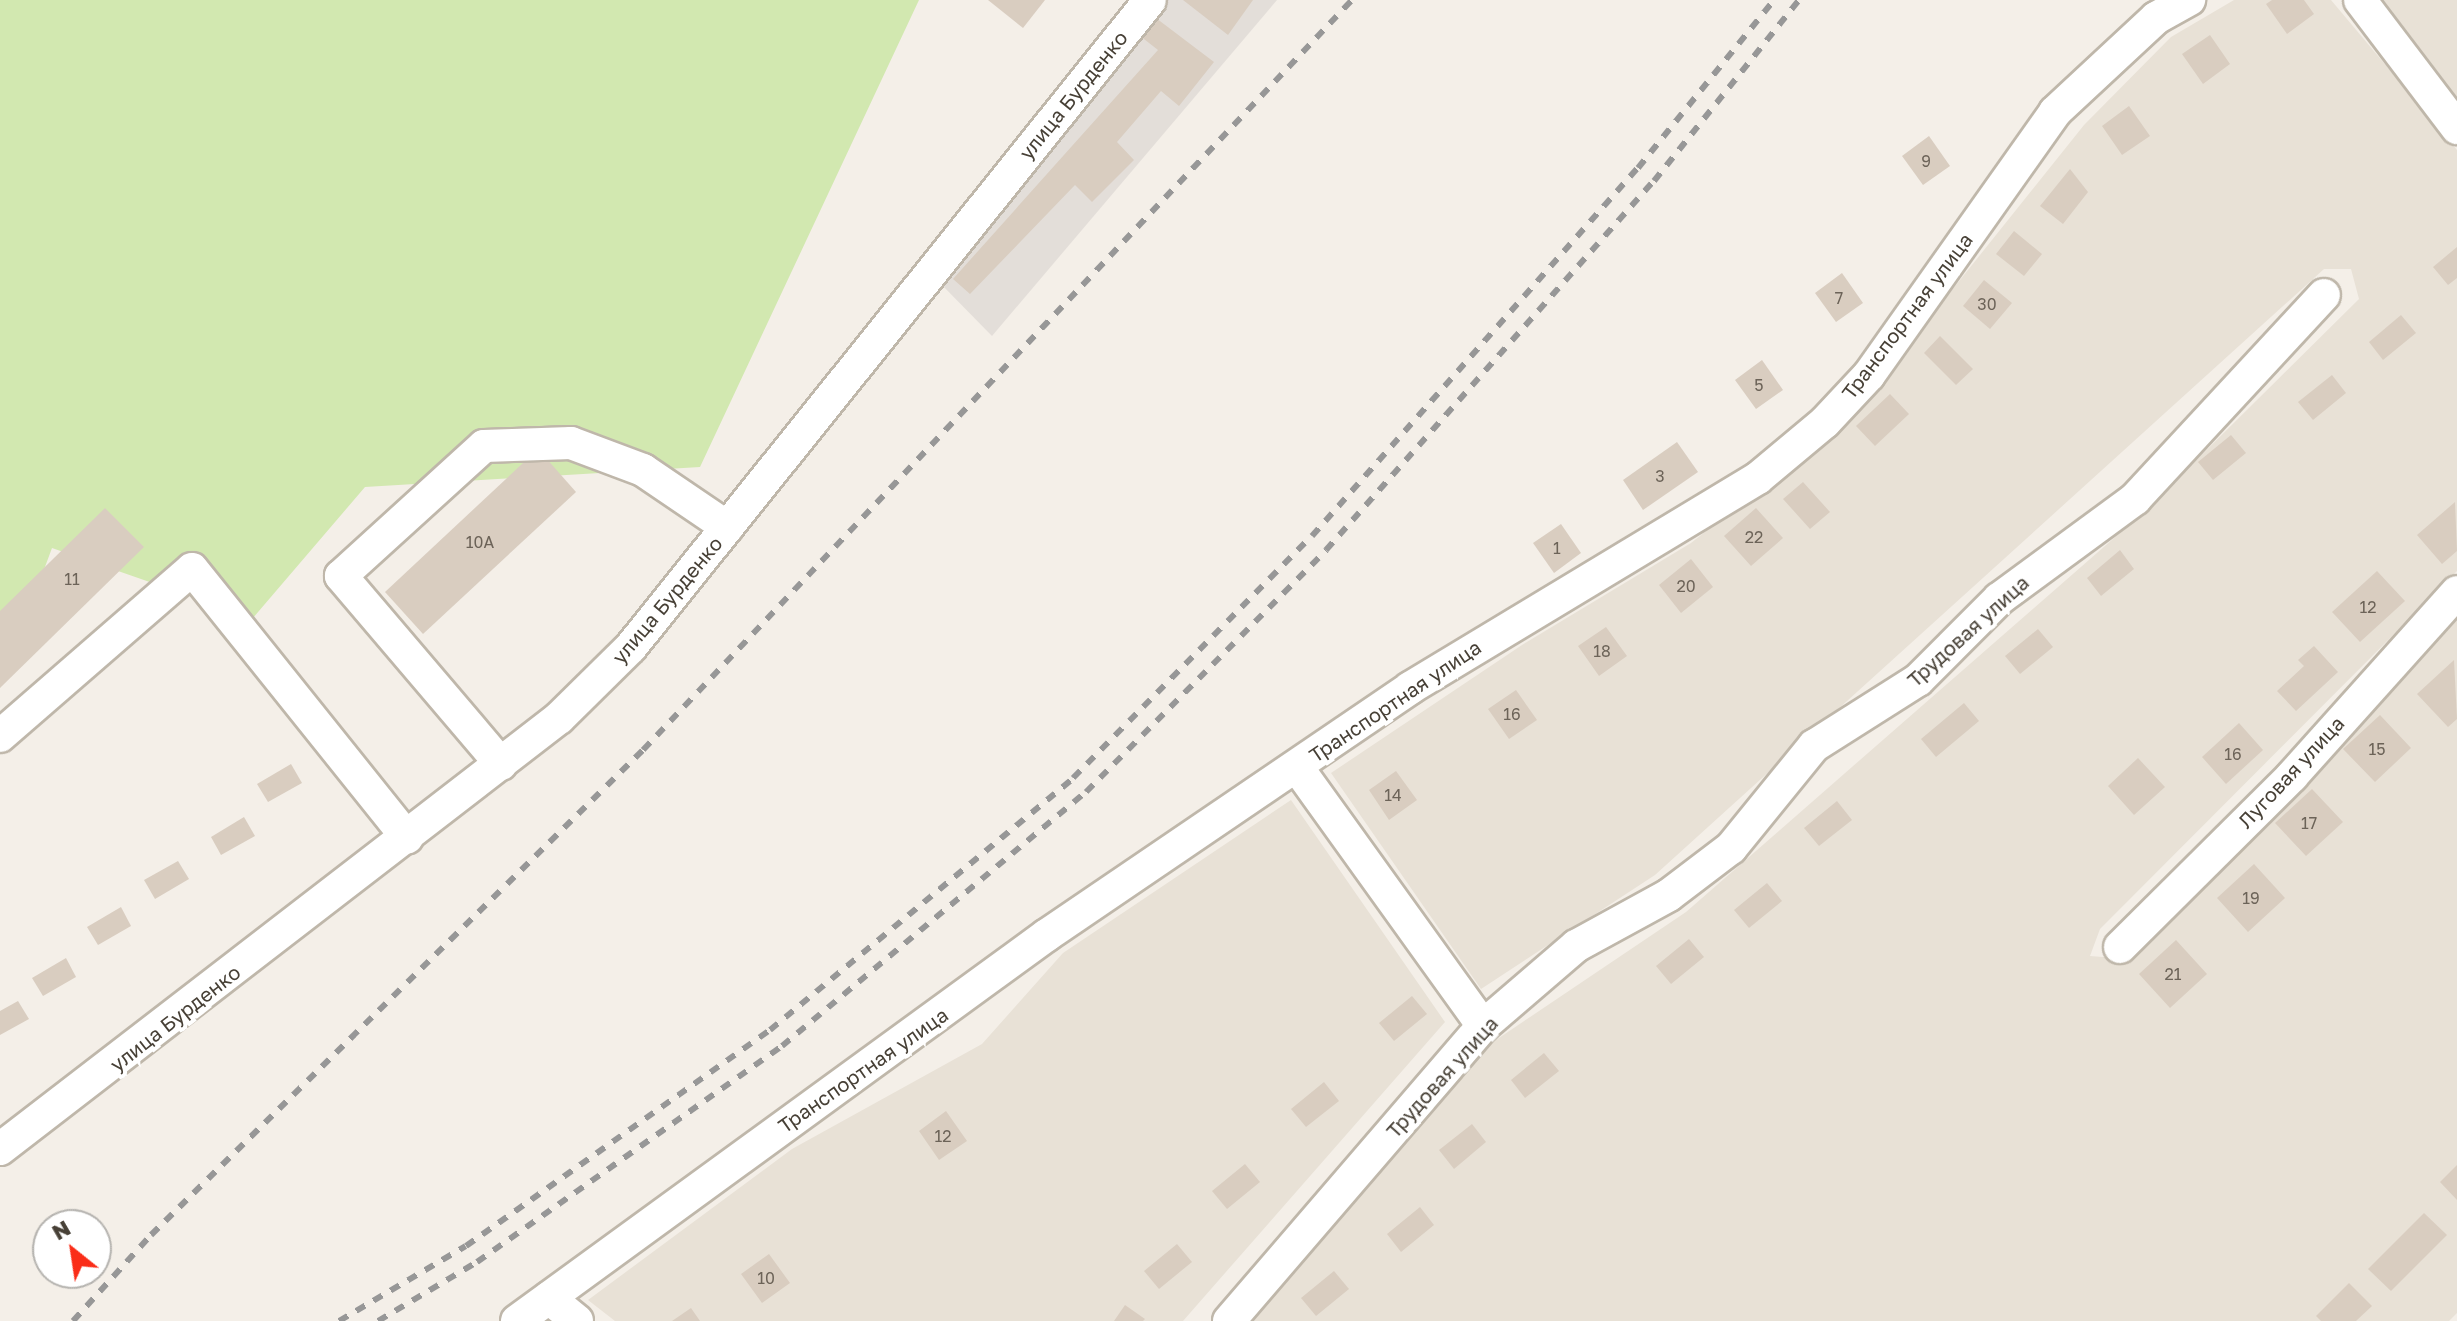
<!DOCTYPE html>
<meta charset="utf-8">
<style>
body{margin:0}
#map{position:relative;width:2457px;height:1321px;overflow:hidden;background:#f4efe8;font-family:"Golos Text",sans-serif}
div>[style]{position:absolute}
.residential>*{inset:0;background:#e8e1d6}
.industrial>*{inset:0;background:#e3ded9}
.green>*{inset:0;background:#d2e8b0}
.building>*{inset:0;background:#d9cdc0}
.roads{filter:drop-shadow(2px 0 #bfb7aa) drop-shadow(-2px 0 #bfb7aa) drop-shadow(0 2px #bfb7aa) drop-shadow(0 -2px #bfb7aa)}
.street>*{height:32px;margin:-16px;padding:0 16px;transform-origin:16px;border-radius:16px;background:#fff}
.rail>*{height:6px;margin-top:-3px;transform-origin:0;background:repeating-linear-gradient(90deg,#979797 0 10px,transparent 0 20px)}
span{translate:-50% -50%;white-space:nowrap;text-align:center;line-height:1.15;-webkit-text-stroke:8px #fff;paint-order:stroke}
.number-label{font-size:16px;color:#6c6358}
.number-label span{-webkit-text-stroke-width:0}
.street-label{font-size:20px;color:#474036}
.north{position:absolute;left:32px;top:1209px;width:80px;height:80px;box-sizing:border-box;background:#fff;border:2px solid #b5b3af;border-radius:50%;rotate:330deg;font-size:22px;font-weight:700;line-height:32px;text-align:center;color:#474036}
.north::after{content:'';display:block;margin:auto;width:28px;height:36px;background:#fa2d18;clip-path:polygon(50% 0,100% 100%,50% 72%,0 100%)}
</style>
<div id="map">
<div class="residential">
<i style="clip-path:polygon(2234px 0,2331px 0,2457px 150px,2457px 571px,2100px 929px,2090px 956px,2128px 959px,2457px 617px,2457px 1313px,2449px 1321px,1247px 1321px,1493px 1042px,1686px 912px,2145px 511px,2359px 299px,2351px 269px,2324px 269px,1655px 875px,1481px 989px,1331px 773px,1522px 645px,1691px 543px,1852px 415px,2084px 125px,2171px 37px)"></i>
<i style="clip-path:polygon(2370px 0,2457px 0,2457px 108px)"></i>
<i style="clip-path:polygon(1291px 800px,1445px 1022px,1183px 1321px,615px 1321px,588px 1300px,792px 1149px,982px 1044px,1063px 953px)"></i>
</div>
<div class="industrial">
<i style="clip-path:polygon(1156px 0,1277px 0,992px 336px,938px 281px)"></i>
</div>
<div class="green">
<i style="clip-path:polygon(0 0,919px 0,700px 467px,365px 487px,253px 618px,52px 548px,0 688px)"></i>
</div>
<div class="building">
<i style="clip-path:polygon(988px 0,1045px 0,1023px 28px)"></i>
<i style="clip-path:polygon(1183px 0,1253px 0,1228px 35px)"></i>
<i style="clip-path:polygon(2272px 0,2304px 0,2314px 14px,2287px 34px,2266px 4px)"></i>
<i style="clip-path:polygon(1148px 12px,1214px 62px,1179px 106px,1161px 91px,1117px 142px,1134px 160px,1092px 202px,1075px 185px,970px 294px,953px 279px,1158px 50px,1135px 32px)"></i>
<i style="clip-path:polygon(2210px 35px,2230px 64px,2203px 84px,2182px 54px)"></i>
<i style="clip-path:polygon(2129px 106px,2150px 136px,2122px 155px,2102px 126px)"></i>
<i style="clip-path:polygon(1929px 136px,1950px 166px,1923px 185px,1902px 156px)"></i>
<i style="clip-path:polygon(2070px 169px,2088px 192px,2063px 224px,2040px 206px)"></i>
<i style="clip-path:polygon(2014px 231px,2042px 254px,2024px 276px,1996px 254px)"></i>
<i style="clip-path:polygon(2457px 247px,2457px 278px,2448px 285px,2433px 267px)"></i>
<i style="clip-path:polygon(1842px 273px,1863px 303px,1836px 322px,1815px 293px)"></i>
<i style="clip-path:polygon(1984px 280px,2012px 303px,1990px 329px,1963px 306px)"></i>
<i style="clip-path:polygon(2401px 315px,2416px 333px,2383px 360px,2369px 342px)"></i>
<i style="clip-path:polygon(1940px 336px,1973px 369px,1956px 385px,1924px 353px)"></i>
<i style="clip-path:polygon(1762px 360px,1783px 390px,1756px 409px,1735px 380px)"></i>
<i style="clip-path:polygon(2332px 375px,2346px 393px,2313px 420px,2298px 402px)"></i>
<i style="clip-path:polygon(1890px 394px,1909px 414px,1875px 446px,1856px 426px)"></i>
<i style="clip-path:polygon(2231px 435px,2246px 453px,2213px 480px,2198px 462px)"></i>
<i style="clip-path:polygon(1677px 442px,1698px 472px,1643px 510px,1623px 480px)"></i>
<i style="clip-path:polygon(538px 449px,576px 492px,423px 634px,385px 592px)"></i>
<i style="clip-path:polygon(1803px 482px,1830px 512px,1810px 529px,1783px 499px)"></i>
<i style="clip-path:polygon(2455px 502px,2457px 551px,2442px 564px,2417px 535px)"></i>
<i style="clip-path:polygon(105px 508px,144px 547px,0 688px,0 611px)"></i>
<i style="clip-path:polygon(1756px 508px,1783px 538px,1751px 566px,1724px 536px)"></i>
<i style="clip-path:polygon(1561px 524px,1581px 553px,1554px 573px,1533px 543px)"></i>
<i style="clip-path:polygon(2120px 550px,2134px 569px,2101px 596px,2087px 578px)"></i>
<i style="clip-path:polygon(1691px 559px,1713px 587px,1681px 613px,1659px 585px)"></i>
<i style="clip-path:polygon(2377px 571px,2405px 601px,2360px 642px,2332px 612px)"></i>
<i style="clip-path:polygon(1606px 627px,1627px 656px,1599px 676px,1578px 646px)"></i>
<i style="clip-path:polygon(2038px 629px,2053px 647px,2020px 674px,2005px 656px)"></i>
<i style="clip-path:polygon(2314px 646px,2338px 672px,2296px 711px,2277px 691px,2304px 666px,2298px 660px)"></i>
<i style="clip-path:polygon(2454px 660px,2457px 719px,2448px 727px,2417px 694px)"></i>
<i style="clip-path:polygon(1516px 690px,1537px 720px,1509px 739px,1488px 709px)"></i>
<i style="clip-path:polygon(1964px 703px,1979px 721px,1936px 757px,1921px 739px)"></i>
<i style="clip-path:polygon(2380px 715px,2411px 748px,2375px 782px,2343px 749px)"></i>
<i style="clip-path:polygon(2239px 723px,2263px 750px,2226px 784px,2202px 757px)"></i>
<i style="clip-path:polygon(2138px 758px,2165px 787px,2134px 815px,2108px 786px)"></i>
<i style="clip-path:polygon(291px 764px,302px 783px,268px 802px,257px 784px)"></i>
<i style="clip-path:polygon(1396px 771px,1417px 800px,1389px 820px,1369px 790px)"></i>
<i style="clip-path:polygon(2312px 789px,2343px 822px,2306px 856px,2275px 823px)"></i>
<i style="clip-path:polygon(1837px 801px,1852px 820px,1819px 846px,1804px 828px)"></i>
<i style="clip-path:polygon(244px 817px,255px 836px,221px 855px,211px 837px)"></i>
<i style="clip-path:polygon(178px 861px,189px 879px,155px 899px,144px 880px)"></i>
<i style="clip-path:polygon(2254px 864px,2285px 898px,2248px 932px,2217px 898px)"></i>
<i style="clip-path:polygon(1767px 883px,1782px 901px,1749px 928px,1734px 910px)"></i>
<i style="clip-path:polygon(121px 907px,131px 926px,98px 945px,87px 927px)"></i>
<i style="clip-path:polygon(1689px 939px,1704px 957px,1671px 984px,1656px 966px)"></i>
<i style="clip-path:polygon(2176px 940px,2207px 974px,2170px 1008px,2139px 974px)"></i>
<i style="clip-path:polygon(66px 958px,76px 977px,43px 996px,32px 978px)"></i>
<i style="clip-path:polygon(1412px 996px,1427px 1014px,1394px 1041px,1379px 1023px)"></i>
<i style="clip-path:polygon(18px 1001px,29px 1019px,0 1035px,0 1011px)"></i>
<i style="clip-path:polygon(1544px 1053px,1559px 1071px,1525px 1098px,1511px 1080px)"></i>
<i style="clip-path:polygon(1324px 1082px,1339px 1101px,1306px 1127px,1291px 1109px)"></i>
<i style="clip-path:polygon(946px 1111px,967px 1141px,939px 1160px,919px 1131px)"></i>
<i style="clip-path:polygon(1472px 1124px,1486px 1142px,1454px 1169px,1439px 1150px)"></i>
<i style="clip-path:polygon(1245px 1164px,1260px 1182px,1227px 1209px,1212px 1191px)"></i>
<i style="clip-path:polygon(2457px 1165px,2457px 1200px,2440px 1182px)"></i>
<i style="clip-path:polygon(1420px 1207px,1434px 1225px,1401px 1252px,1387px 1234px)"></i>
<i style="clip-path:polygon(2424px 1213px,2447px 1235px,2391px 1291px,2368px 1269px)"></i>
<i style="clip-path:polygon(1177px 1244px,1192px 1262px,1159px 1289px,1144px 1271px)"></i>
<i style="clip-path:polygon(769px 1254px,790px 1283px,762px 1303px,741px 1274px)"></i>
<i style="clip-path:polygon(1334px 1271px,1349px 1289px,1316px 1316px,1301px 1298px)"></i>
<i style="clip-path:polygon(2349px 1283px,2372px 1306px,2356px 1321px,2321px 1321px,2316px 1316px)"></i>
<i style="clip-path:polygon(1125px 1305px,1145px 1319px,1143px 1321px,1114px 1321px)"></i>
<i style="clip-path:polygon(691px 1308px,700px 1321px,672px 1321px)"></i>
</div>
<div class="roads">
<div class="street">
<i style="left:2360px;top:0;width:161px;rotate:52.8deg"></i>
<i style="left:0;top:736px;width:254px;rotate:-41deg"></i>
<i style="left:192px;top:569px;width:344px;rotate:51.3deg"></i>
<i style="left:501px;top:764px;width:247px;rotate:-130.4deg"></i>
<i style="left:341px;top:576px;width:193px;rotate:-42.3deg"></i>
<i style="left:484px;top:446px;width:87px;rotate:-2deg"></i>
<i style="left:571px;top:443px;width:77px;rotate:20.6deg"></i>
<i style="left:643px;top:470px;width:102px;rotate:34.2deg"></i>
<i style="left:1297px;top:767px;width:319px;rotate:54.3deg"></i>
<i style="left:2120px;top:947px;width:243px;rotate:-44.8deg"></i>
<i style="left:2292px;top:776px;width:247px;rotate:-48.1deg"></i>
<i style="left:0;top:1149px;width:706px;rotate:-37.63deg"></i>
<i style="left:559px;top:718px;width:101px;rotate:-44.6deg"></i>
<i style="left:631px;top:647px;width:829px;rotate:-51.26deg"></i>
<i style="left:549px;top:1298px;width:36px;rotate:39deg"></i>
<i style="left:517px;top:1321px;width:656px;rotate:-36.07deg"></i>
<i style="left:1047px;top:935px;width:439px;rotate:-34.2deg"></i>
<i style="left:1410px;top:688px;width:406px;rotate:-31.1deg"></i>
<i style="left:1758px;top:478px;width:87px;rotate:-39.9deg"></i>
<i style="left:1825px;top:422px;width:64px;rotate:-46.9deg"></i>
<i style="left:1869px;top:375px;width:322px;rotate:-54.7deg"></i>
<i style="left:2055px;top:112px;width:138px;rotate:-42.9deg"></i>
<i style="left:2156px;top:18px;width:38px;rotate:-29deg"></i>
<i style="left:1229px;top:1321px;width:389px;rotate:-49.3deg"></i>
<i style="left:1483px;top:1026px;width:123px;rotate:-40.7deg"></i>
<i style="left:1576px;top:946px;width:106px;rotate:-28.7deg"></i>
<i style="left:1669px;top:895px;width:78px;rotate:-37.2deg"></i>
<i style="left:1731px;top:848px;width:132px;rotate:-50.9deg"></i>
<i style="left:1814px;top:746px;width:123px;rotate:-32.4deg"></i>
<i style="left:1918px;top:680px;width:115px;rotate:-45deg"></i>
<i style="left:1999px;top:599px;width:169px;rotate:-36.3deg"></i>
<i style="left:2135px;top:499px;width:278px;rotate:-47.2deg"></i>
</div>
</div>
<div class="rail">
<i style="left:73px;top:1321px;width:116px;rotate:-47.8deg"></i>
<i style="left:151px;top:1235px;width:691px;rotate:-44.59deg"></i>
<i style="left:643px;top:750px;width:1032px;rotate:-46.61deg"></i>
<i style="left:339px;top:1321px;width:147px;rotate:-30.6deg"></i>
<i style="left:466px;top:1246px;width:373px;rotate:-35.4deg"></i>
<i style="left:770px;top:1030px;width:394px;rotate:-39.7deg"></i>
<i style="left:1073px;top:778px;width:340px;rotate:-45.4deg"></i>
<i style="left:1312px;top:536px;width:492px;rotate:-48.5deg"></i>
<i style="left:1638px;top:168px;width:216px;rotate:-51deg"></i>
<i style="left:378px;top:1321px;width:115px;rotate:-30.8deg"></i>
<i style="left:477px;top:1262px;width:374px;rotate:-35.3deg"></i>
<i style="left:782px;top:1046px;width:396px;rotate:-39.9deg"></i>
<i style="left:1086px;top:792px;width:341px;rotate:-45.2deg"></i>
<i style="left:1326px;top:550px;width:494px;rotate:-48.4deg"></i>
<i style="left:1654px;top:181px;width:232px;rotate:-51.3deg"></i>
</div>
<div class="number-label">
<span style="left:1926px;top:161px">9</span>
<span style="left:1839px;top:298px">7</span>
<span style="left:1987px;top:304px">30</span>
<span style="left:1759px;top:385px">5</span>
<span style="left:1660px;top:476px">3</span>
<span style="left:1754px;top:537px">22</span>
<span style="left:480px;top:542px">10А</span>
<span style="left:1557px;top:548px">1</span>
<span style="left:72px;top:579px">11</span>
<span style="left:1686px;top:586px">20</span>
<span style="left:2368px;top:607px">12</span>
<span style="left:1602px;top:651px">18</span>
<span style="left:1512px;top:714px">16</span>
<span style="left:2377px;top:749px">15</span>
<span style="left:2233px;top:754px">16</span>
<span style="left:1393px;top:795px">14</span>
<span style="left:2309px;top:823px">17</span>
<span style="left:2251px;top:898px">19</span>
<span style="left:2173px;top:974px">21</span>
<span style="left:943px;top:1136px">12</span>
<span style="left:766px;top:1278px">10</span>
</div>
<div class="street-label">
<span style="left:1073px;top:95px;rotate:-51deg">улица Бурденко</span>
<span style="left:1907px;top:316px;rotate:-53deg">Транспортная улица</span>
<span style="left:667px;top:600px;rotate:-50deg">улица Бурденко</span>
<span style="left:1968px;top:631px;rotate:-42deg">Трудовая улица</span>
<span style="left:1395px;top:701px;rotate:-34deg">Транспортная улица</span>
<span style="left:2291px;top:772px;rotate:-47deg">Луговая улица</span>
<span style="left:175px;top:1018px;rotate:-38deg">улица Бурденко</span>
<span style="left:863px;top:1070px;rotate:-35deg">Транспортная улица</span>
<span style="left:1442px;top:1077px;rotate:-48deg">Трудовая улица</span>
</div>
<div class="north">N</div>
</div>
